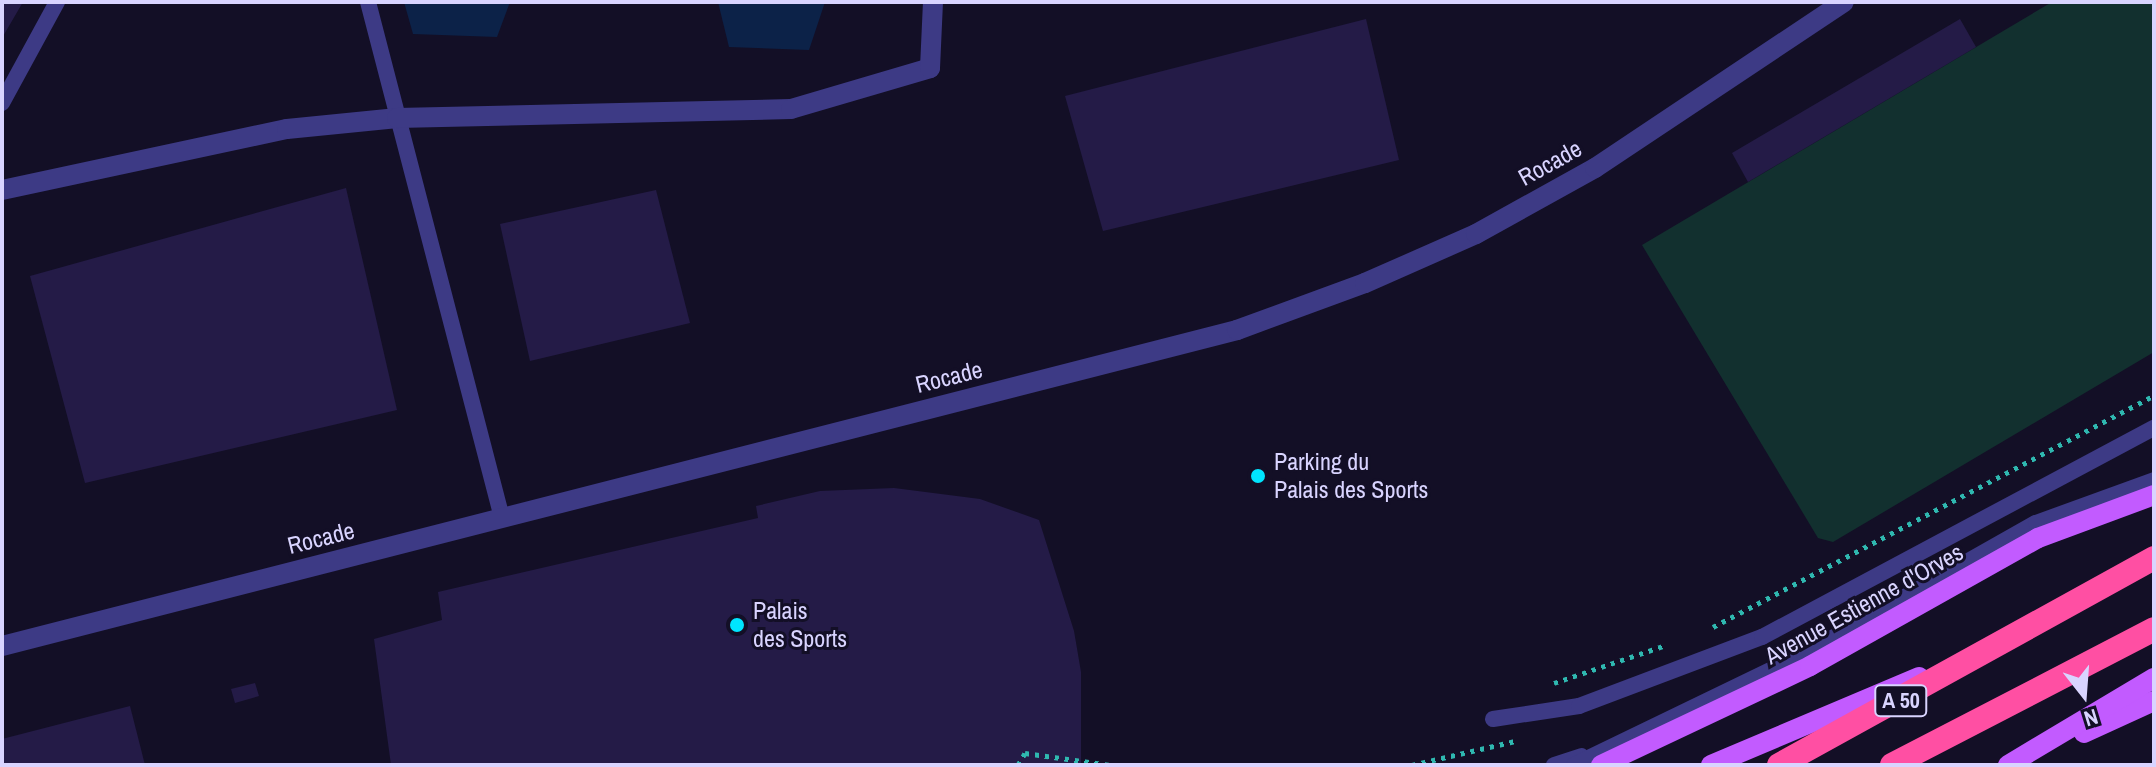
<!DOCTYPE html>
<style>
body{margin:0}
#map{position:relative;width:2156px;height:767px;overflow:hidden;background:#130f26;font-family:"Archivo Narrow",sans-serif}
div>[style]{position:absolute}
.green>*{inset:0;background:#12302f}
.water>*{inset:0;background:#0c2248}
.building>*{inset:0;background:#241b47}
.path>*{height:5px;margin-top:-2.5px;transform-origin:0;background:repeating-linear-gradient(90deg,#2fb8b0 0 4px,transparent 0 10px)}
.service>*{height:16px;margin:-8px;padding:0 8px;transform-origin:8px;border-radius:8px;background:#3d3a85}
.minor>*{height:20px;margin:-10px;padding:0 10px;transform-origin:10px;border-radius:10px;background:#3d3a85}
.tertiary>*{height:20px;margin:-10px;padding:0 10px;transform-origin:10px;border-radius:10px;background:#3d3a85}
.primary>*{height:20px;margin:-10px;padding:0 10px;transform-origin:10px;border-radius:10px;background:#c25bff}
.motorway>*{height:24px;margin:-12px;padding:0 12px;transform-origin:12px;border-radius:12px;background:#ff4fa3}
.dots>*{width:22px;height:22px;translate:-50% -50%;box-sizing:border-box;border:4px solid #130f26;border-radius:50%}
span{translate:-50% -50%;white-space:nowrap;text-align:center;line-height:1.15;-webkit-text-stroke:6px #130f26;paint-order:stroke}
.shield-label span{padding:2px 6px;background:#130f26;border:2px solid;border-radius:6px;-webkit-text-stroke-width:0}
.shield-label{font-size:22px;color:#d9d4ff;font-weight:700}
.street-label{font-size:24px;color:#d9d4ff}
.poi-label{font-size:24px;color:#d9d4ff}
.left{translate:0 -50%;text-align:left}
.frame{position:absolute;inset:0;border:4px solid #d9d4ff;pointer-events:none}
.north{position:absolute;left:2044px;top:655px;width:80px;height:80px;-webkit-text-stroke:6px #130f26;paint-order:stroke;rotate:163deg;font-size:22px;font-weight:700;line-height:32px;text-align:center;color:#d9d4ff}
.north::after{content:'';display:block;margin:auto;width:28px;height:36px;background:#d9d4ff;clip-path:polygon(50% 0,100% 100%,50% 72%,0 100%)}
</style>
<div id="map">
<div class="green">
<i style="clip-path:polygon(2052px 2px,2154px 2px,2154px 352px,1833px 542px,1818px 538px,1642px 245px)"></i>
</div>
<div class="water">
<i style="clip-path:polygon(404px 2px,510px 2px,497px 37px,413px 34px)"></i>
<i style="clip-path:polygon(718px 2px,825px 2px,809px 50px,729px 47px)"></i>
</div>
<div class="building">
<i style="clip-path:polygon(2px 2px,23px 2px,2px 38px)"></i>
<i style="clip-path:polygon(1366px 19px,1399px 160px,1103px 231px,1065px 96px)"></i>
<i style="clip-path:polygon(1960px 19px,1976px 47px,1748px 182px,1732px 153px)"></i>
<i style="clip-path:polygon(346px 188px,397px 410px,85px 483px,30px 276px)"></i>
<i style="clip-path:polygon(656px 190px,690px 323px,530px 361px,500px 224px)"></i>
<i style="clip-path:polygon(894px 488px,980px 499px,1039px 520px,1074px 631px,1081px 672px,1081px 765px,391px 765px,374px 639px,442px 620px,438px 592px,758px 518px,756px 506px,820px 491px)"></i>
<i style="clip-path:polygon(255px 683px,259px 696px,235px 703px,231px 689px)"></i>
<i style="clip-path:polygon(130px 706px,145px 765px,2px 765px,2px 739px)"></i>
</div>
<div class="path">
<i style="left:1713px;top:627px;width:498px;rotate:-27.7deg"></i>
<i style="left:1554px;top:683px;width:118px;rotate:-18.7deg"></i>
<i style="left:1018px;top:765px;width:14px;rotate:-60deg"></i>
<i style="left:1025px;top:753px;width:86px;rotate:8deg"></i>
<i style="left:1412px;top:765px;width:106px;rotate:-13.1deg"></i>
</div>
<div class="service">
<i style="left:368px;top:2px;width:533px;rotate:75.44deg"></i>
<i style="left:2px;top:103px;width:115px;rotate:-61.4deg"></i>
<i style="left:1493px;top:719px;width:87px;rotate:-8.6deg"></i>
<i style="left:1579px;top:706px;width:196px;rotate:-20.7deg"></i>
<i style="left:1762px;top:637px;width:444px;rotate:-28.1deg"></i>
<i style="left:1554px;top:765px;width:29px;rotate:-18deg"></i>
<i style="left:1574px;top:765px;width:255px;rotate:-25.8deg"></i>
<i style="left:1804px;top:654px;width:266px;rotate:-29.5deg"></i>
<i style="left:2036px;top:523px;width:126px;rotate:-20deg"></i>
</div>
<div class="minor">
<i style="left:2px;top:190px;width:291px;rotate:-12.1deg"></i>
<i style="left:287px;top:129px;width:111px;rotate:-5.7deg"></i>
<i style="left:397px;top:118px;width:394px;rotate:-1.3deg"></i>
<i style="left:791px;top:109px;width:145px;rotate:-16.4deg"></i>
<i style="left:930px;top:68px;width:66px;rotate:-87.4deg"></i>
</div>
<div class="tertiary">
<i style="left:2px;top:646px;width:1275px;rotate:-14.35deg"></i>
<i style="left:1237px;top:330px;width:136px;rotate:-20.2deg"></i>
<i style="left:1365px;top:283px;width:121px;rotate:-23.8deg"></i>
<i style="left:1476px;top:234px;width:136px;rotate:-29deg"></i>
<i style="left:1595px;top:168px;width:299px;rotate:-33.7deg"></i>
</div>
<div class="primary">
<i style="left:2084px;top:733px;width:77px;rotate:-24.6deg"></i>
<i style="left:1601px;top:765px;width:231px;rotate:-25.3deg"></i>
<i style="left:1810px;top:666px;width:261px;rotate:-29.3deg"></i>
<i style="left:2038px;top:538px;width:124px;rotate:-20.3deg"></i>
<i style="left:1711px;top:765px;width:226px;rotate:-22.9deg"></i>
<i style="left:2008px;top:765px;width:170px;rotate:-30.8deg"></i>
</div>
<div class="motorway">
<i style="left:1779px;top:765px;width:428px;rotate:-28.9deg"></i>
<i style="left:1892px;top:765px;width:295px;rotate:-27.4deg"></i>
</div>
<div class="dots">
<i style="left:1258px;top:476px;background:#00e5ff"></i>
<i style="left:737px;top:625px;background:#00e5ff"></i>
</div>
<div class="shield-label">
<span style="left:1901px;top:701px">A 50</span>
</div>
<div class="street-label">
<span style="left:1550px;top:163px;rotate:-29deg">Rocade</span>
<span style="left:949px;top:377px;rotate:-14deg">Rocade</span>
<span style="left:321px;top:538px;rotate:-14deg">Rocade</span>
<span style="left:1864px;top:604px;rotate:-29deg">Avenue Estienne d'Orves</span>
</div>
<div class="poi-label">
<span class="left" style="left:1274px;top:476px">Parking du<br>Palais des Sports</span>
<span class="left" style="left:753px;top:625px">Palais<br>des Sports</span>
</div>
<div class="frame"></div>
<div class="north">N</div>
</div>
